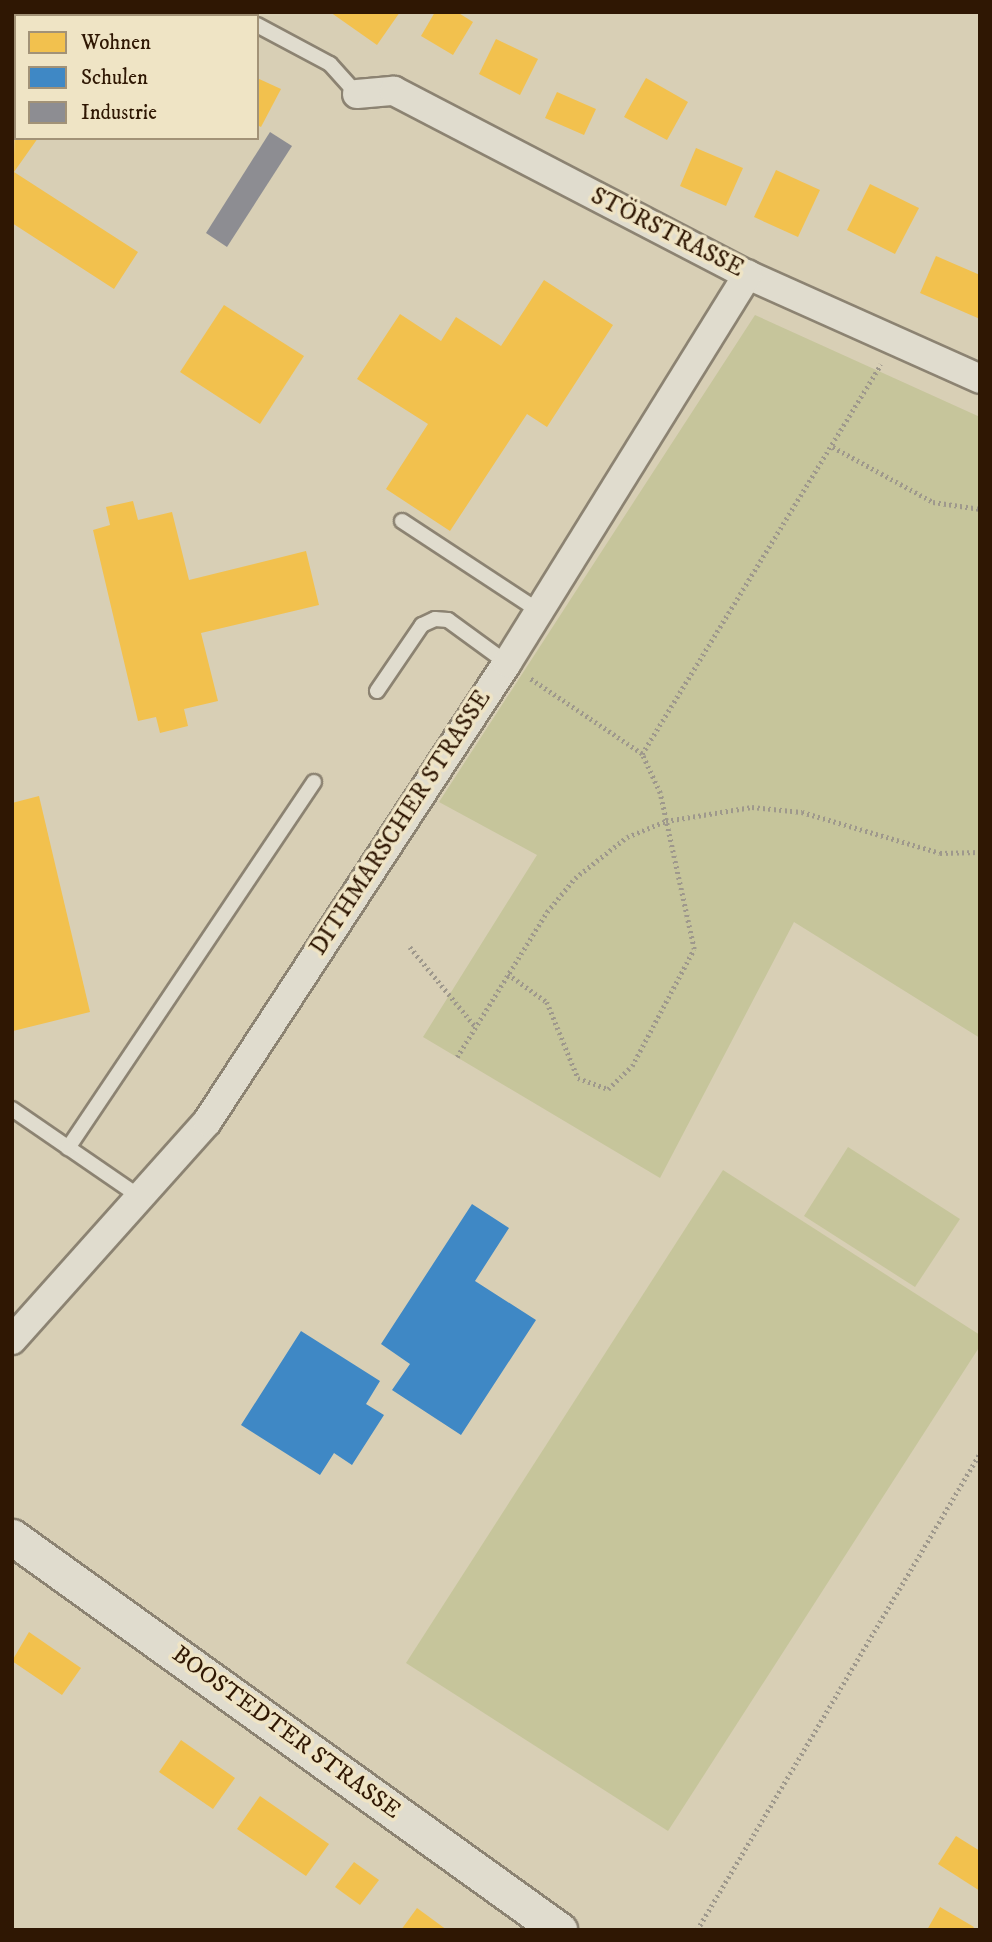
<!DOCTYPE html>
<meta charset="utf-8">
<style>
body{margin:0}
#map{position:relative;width:992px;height:1942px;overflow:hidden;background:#d8cfb5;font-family:"IM FELL DW Pica",serif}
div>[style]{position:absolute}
.green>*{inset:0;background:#c6c59b}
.homes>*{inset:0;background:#f2c14e}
.schools>*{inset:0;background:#3f88c5}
.industry>*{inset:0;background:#8d8d92}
.path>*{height:4.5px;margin-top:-2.25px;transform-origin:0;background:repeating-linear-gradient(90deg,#9e988c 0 2px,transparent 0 5.5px)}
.roads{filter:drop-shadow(2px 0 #8c8372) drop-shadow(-2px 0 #8c8372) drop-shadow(0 2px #8c8372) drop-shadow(0 -2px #8c8372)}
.service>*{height:14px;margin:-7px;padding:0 7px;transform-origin:7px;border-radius:7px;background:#e0dcce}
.minor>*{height:28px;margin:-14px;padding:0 14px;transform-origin:14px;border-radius:14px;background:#e0dcce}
.tertiary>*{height:35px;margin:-17.5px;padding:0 17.5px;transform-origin:17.5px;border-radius:17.5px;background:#e0dcce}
span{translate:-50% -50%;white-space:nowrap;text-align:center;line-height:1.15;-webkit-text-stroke:7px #efe4c5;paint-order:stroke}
.street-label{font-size:24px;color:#2f1703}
.frame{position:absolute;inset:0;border:14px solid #2f1703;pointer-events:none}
.legend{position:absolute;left:14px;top:14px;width:245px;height:126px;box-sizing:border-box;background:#efe4c5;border:2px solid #a29277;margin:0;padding:9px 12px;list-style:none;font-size:21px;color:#2f1703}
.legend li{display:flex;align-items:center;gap:14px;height:35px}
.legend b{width:35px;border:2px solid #a29277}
</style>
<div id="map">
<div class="green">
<i style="clip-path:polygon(755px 315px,980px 417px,980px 1038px,794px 922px,660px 1178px,423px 1037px,537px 855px,439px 802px)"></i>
<i style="clip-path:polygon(848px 1147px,960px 1219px,915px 1287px,804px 1216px)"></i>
<i style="clip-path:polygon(723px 1170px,980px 1335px,980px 1346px,668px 1831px,406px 1663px)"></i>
</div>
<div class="homes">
<i style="clip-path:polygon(330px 12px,400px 12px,377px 45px)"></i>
<i style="clip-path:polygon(435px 12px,457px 12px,473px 22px,453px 55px,421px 36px)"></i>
<i style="clip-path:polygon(496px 39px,538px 59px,520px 95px,479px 74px)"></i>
<i style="clip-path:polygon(257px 78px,281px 89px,261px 127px,257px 125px)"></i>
<i style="clip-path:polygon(646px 78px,688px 102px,667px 140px,624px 117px)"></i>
<i style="clip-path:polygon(16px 88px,16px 138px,38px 138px,14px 172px,138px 252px,114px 289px,12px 223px)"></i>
<i style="clip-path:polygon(557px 92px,596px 109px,584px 135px,545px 118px)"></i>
<i style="clip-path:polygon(696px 148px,743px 168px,726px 206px,680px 186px)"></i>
<i style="clip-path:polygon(776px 170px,820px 190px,798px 237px,754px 217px)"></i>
<i style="clip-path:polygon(870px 184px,919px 208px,895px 254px,847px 230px)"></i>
<i style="clip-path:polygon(936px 256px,980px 275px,980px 319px,920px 293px)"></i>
<i style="clip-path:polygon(544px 280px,613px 325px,547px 427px,527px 414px,450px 531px,386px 489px,428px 424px,357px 379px,400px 314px,441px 341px,456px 317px,501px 346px)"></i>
<i style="clip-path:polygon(224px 305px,304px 356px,260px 424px,180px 372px)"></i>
<i style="clip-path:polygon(133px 501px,138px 520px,172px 512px,189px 580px,306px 551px,319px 605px,201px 633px,218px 701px,184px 709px,188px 726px,160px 733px,156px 717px,138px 721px,93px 530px,110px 525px,106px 507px)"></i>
<i style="clip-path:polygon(39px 796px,90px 1012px,13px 1031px,12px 803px)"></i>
<i style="clip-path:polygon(29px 1632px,81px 1668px,62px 1695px,12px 1661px)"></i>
<i style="clip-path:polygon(181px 1740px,235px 1778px,213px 1809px,159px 1772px)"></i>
<i style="clip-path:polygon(260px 1796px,329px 1844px,306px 1876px,237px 1829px)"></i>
<i style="clip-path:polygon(956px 1836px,980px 1851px,980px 1891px,938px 1864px)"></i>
<i style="clip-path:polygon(354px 1862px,379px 1880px,360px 1905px,335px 1887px)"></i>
<i style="clip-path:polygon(940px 1907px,974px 1927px,972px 1930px,927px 1930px)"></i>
<i style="clip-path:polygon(417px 1908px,447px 1930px,401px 1930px)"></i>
</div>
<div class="schools">
<i style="clip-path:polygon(472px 1204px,509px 1228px,475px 1281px,536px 1320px,461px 1435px,392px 1390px,410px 1364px,381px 1344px)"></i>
<i style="clip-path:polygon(301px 1331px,380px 1381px,366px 1404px,384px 1415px,352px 1465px,334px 1453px,320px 1475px,241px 1425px)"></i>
</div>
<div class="industry">
<i style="clip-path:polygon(270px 132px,292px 146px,227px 247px,206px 233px)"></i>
</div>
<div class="path">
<i style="left:833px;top:447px;width:114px;rotate:28.8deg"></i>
<i style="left:933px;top:502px;width:48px;rotate:8.5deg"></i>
<i style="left:642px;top:754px;width:457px;rotate:-58.5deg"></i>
<i style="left:410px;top:947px;width:102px;rotate:50.6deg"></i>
<i style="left:508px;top:974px;width:48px;rotate:35.7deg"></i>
<i style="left:547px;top:1002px;width:82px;rotate:67.8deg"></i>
<i style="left:578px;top:1078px;width:32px;rotate:20deg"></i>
<i style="left:608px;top:1089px;width:33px;rotate:-44deg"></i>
<i style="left:632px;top:1066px;width:132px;rotate:-62.1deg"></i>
<i style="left:694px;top:949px;width:160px;rotate:-102.3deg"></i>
<i style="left:660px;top:793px;width:43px;rotate:-114.8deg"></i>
<i style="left:642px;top:754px;width:136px;rotate:-146.1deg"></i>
<i style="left:457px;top:1057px;width:171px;rotate:-58.2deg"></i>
<i style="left:547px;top:912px;width:44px;rotate:-50.5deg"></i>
<i style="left:575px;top:878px;width:66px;rotate:-38.3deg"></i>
<i style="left:627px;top:837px;width:42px;rotate:-22.3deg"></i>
<i style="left:666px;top:821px;width:87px;rotate:-9.2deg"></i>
<i style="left:752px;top:807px;width:50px;rotate:5.7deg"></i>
<i style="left:802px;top:812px;width:144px;rotate:16.5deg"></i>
<i style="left:940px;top:853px;width:40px;rotate:-1.4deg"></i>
<i style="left:697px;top:1930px;width:555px;rotate:-59.32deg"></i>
</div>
<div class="roads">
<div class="service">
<i style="left:233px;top:12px;width:8px;rotate:30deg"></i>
<i style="left:257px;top:25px;width:83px;rotate:28.1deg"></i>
<i style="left:330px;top:64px;width:40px;rotate:48deg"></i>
<i style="left:402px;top:521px;width:164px;rotate:33.3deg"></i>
<i style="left:377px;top:691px;width:80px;rotate:-55.7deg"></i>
<i style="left:422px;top:625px;width:14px;rotate:-25deg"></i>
<i style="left:435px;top:619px;width:13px;rotate:4deg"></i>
<i style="left:448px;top:620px;width:73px;rotate:36.1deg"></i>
<i style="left:12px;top:1109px;width:155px;rotate:34.5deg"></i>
<i style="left:68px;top:1148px;width:441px;rotate:-56.1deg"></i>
</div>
<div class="minor">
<i style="left:357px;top:94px;width:37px;rotate:-5deg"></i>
<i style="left:394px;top:91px;width:399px;rotate:27.5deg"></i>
<i style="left:748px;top:275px;width:254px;rotate:24.1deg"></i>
<i style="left:12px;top:1340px;width:292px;rotate:-48.2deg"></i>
<i style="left:207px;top:1122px;width:548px;rotate:-56.83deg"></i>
<i style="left:507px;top:663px;width:457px;rotate:-58.2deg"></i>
</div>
<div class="tertiary">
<i style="left:12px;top:1537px;width:674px;rotate:35.7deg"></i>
</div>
</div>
<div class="street-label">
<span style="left:667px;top:233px;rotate:27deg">STÖRSTRASSE</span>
<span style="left:401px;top:823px;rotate:-57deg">DITHMARSCHER STRASSE</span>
<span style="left:286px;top:1733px;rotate:36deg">BOOSTEDTER STRASSE</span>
</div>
<div class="frame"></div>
<ul class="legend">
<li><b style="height:19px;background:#f2c14e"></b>Wohnen</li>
<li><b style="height:19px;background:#3f88c5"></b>Schulen</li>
<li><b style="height:19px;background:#8d8d92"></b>Industrie</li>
</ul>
</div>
